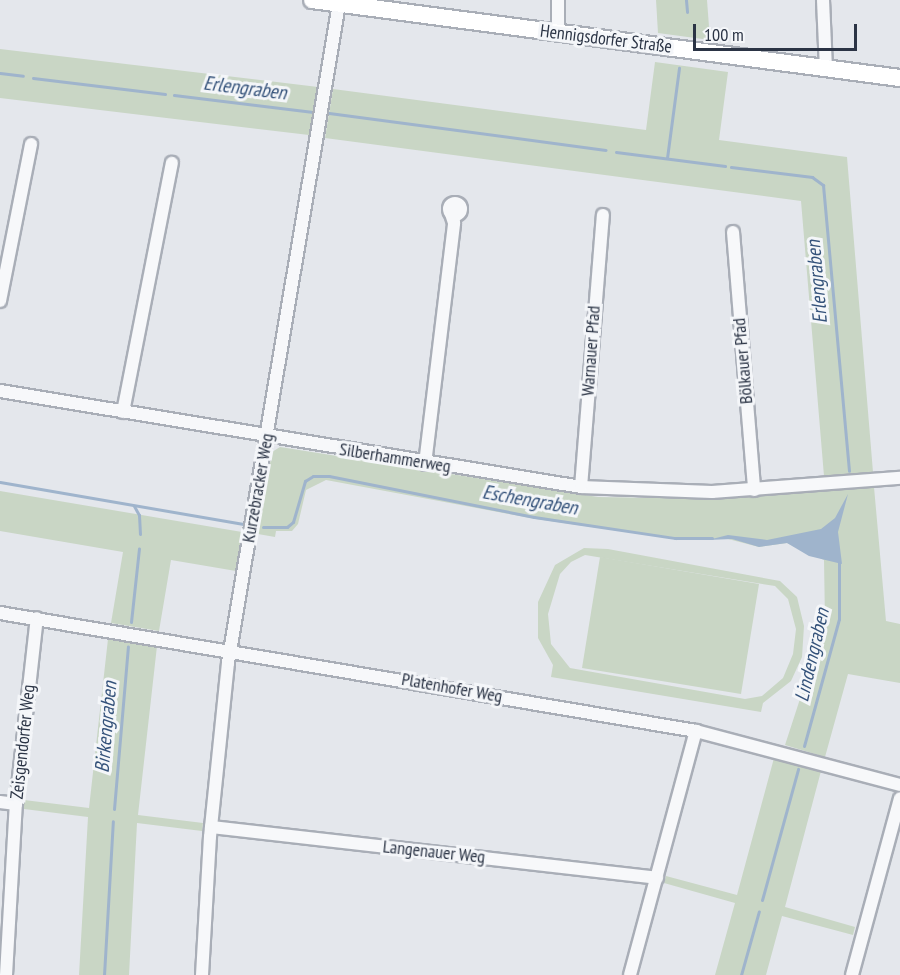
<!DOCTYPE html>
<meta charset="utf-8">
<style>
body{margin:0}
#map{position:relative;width:900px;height:975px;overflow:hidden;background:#e4e7ec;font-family:"PT Sans Narrow",sans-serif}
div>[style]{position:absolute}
.green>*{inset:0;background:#c9d6c5}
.water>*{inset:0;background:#9fb4cc}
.stream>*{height:3px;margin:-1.5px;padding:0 1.5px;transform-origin:1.5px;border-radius:1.5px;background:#9fb4cc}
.roads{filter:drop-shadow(2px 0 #a9aeb7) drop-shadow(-2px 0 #a9aeb7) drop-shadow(0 2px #a9aeb7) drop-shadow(0 -2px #a9aeb7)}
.minor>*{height:12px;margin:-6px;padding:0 6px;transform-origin:6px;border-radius:6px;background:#f7f8fa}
.minor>.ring{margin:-6px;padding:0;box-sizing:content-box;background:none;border:12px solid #f7f8fa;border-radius:50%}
.secondary>*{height:16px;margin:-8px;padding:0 8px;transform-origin:8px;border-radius:8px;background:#fff}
span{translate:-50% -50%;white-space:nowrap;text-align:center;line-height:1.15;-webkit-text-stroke:6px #f4f6f9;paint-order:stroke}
.street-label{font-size:18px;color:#2b3445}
.water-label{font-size:20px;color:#34527a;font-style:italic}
.scale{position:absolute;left:693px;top:24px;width:164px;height:27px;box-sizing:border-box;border:3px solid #2b3445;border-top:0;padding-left:8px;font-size:18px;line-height:21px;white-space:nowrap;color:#2b3445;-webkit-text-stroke:4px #f4f6f9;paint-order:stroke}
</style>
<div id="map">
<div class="green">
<i style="clip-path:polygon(656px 0,707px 0,710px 40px,658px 33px)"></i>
<i style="clip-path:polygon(0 49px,318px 87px,309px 135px,0 98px)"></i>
<i style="clip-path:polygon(655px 62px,728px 72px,719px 140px,847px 157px,873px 472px,824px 476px,801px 201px,325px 138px,333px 89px,646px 130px)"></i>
<i style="clip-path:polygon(280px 447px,598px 497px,714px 499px,874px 487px,886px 621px,900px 624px,900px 683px,848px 674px,825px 757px,785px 745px,825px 622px,824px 560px,787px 543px,759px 547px,728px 539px,676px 539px,536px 519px,326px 480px,306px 490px,298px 524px,292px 531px,276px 531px,275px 537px,258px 534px,272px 452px)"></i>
<i style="clip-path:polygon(0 491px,242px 532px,236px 571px,171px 560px,159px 631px,111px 623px,123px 552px,0 531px)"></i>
<i style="clip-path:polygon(evenodd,584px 548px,608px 549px,780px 581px,797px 597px,804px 626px,802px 657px,791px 681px,763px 703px,761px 712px,551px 677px,553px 665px,538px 638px,538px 602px,555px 565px,584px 548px,585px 555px,775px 586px,788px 599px,796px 629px,793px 654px,783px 678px,762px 696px,745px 699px,570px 668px,551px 644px,548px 614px,560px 574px,571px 562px,585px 555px)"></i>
<i style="clip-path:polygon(600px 557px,759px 584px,741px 694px,582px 668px)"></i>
<i style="clip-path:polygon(108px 639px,157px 646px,138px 815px,203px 823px,202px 831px,137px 823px,129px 975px,79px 975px,88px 817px,24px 809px,24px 800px,89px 808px)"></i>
<i style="clip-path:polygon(774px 758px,821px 771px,785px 907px,855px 927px,853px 935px,782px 916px,766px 975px,715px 975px,735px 903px,664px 883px,666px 876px,737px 895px)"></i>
</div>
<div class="water">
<i style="clip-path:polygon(848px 494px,838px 532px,842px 564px,809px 556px,787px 543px,759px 547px,732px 539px,708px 540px,728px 535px,767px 540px,821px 529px,835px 518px)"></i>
</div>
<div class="stream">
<i style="left:686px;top:0;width:12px;rotate:85deg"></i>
<i style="left:0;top:73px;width:23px;rotate:7deg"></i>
<i style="left:33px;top:78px;width:133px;rotate:6.9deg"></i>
<i style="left:174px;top:95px;width:140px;rotate:7deg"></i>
<i style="left:329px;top:113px;width:279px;rotate:7.6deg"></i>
<i style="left:616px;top:152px;width:110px;rotate:7.3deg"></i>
<i style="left:667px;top:158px;width:91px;rotate:-82.4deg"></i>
<i style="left:731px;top:167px;width:82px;rotate:7deg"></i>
<i style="left:812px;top:177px;width:14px;rotate:36deg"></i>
<i style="left:823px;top:185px;width:287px;rotate:84.8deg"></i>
<i style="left:0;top:482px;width:247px;rotate:9.8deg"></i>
<i style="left:134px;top:506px;width:10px;rotate:61deg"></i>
<i style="left:139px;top:515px;width:19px;rotate:87deg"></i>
<i style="left:263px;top:527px;width:24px"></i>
<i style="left:287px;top:527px;width:8px;rotate:-40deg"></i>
<i style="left:293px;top:522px;width:43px;rotate:-73.7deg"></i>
<i style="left:305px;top:481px;width:9px;rotate:-32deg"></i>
<i style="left:313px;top:476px;width:16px"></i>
<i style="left:329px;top:476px;width:209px;rotate:11.3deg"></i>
<i style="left:534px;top:517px;width:143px;rotate:8.5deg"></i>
<i style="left:675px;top:538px;width:37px"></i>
<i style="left:131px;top:622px;width:74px;rotate:-83.8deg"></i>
<i style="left:804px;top:746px;width:132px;rotate:-74.6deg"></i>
<i style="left:839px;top:619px;width:57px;rotate:-90deg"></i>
<i style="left:114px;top:809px;width:163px;rotate:-85.1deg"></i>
<i style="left:762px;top:900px;width:136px;rotate:-74.6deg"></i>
<i style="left:104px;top:975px;width:154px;rotate:-86.7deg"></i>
<i style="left:741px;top:975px;width:66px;rotate:-74.3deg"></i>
</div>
<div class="roads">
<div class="minor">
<i style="left:823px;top:0;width:68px;rotate:87.5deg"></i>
<i style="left:558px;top:33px;width:33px;rotate:-90deg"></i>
<i class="ring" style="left:449px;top:203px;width:0;height:0"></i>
<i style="left:733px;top:232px;width:259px;rotate:85.3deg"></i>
<i style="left:0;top:301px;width:160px;rotate:-78.8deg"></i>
<i style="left:0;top:391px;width:589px;rotate:9.38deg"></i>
<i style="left:581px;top:487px;width:131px;rotate:2.2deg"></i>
<i style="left:712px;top:492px;width:189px;rotate:-4.3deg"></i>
<i style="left:123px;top:412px;width:254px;rotate:-78.9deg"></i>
<i style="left:425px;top:464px;width:243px;rotate:-83.1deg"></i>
<i style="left:454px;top:223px;width:9px;rotate:-108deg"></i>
<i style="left:581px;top:487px;width:273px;rotate:-85.4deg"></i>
<i style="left:0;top:613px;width:706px;rotate:9.62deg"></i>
<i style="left:696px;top:731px;width:211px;rotate:14.8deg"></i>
<i style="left:0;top:802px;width:16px;rotate:7deg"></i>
<i style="left:211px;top:827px;width:449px;rotate:6.5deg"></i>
<i style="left:6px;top:975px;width:171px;rotate:-86.7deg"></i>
<i style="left:16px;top:804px;width:187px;rotate:-83.6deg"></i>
<i style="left:202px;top:975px;width:138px;rotate:-86.7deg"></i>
<i style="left:210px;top:837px;width:175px;rotate:-84.1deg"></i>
<i style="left:228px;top:663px;width:668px;rotate:-80.44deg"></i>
<i style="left:630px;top:975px;width:253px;rotate:-74.9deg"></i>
<i style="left:852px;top:975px;width:183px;rotate:-74.8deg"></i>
</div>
<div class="secondary">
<i style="left:312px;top:0;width:593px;rotate:7.56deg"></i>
</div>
</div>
<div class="street-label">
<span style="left:606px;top:39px;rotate:7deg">Hennigsdorfer Straße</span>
<span style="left:591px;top:351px;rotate:-86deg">Warnauer Pfad</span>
<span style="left:743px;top:361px;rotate:-95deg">Bölkauer Pfad</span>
<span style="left:395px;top:458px;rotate:9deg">Silberhammerweg</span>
<span style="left:258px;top:488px;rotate:-80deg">Kurzebracker Weg</span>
<span style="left:452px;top:688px;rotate:10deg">Platenhofer Weg</span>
<span style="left:23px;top:742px;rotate:-84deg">Zeisgendorfer Weg</span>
<span style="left:434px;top:852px;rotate:6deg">Langenauer Weg</span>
</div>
<div class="water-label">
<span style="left:245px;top:88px;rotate:7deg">Erlengraben</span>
<span style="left:817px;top:282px;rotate:-95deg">Erlengraben</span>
<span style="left:530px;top:500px;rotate:10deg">Eschengraben</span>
<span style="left:812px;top:655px;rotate:-77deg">Lindengraben</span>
<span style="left:106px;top:727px;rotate:-85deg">Birkengraben</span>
</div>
<div class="scale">100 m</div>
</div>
